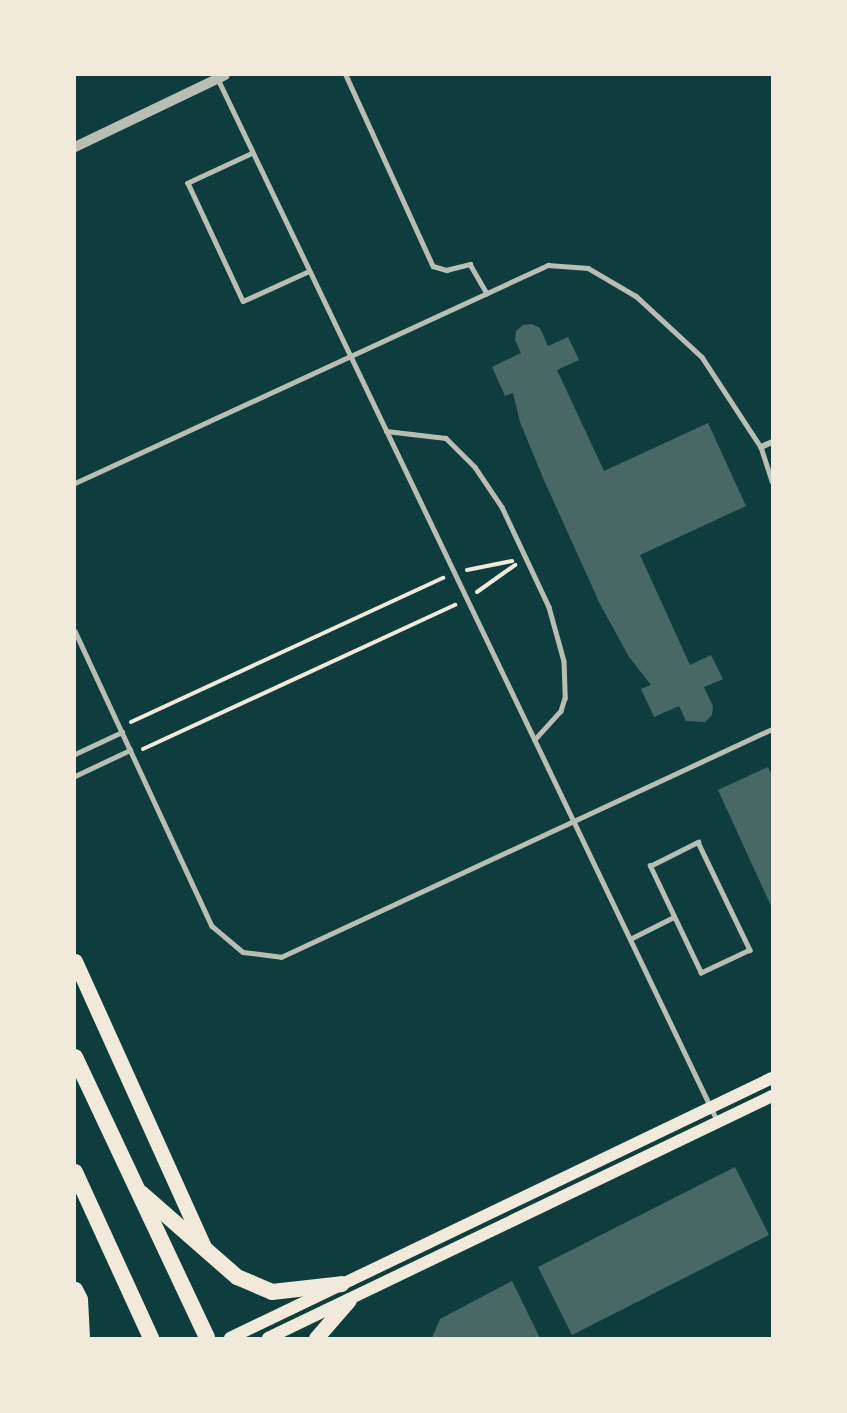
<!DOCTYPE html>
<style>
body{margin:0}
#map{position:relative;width:847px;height:1413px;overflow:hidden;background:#0f3d3e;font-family:Ubuntu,sans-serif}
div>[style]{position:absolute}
.building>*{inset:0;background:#486865}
.path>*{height:4px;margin:-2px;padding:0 2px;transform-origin:2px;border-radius:2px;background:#f1e9da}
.service>*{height:4.5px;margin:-2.25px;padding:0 2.25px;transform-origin:2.25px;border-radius:2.25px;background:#b8beb3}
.minor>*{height:6px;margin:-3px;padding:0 3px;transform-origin:3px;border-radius:3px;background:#b8beb3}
.tertiary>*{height:10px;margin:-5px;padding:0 5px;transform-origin:5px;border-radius:5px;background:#b8beb3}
.secondary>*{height:12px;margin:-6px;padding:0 6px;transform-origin:6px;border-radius:6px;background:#f1e9da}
.primary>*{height:15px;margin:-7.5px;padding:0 7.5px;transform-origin:7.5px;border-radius:7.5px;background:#f1e9da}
.trunk>*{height:16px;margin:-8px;padding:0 8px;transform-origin:8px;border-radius:8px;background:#f1e9da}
span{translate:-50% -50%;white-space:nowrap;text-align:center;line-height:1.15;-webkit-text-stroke:5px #f1e9da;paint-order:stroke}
.frame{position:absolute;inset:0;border:76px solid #f1e9da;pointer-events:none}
</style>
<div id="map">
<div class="building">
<i style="clip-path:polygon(532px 324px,540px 328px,548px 346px,568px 337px,579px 360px,557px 370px,604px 471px,708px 423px,746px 506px,640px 555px,690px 665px,711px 655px,723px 679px,704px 687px,713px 706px,712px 715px,705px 722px,686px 721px,679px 706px,654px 717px,641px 689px,651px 685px,629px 657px,600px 604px,543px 478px,520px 422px,513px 393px,505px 396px,492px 367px,521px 353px,515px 340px,516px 331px,523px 325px)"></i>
<i style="clip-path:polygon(768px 767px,772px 775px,772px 908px,718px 790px)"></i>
<i style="clip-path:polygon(735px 1167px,769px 1235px,572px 1335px,538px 1267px)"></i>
<i style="clip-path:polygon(512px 1281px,540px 1338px,432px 1338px,440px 1319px)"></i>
</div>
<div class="path">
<i style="left:467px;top:570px;width:46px;rotate:-11.3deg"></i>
<i style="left:477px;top:592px;width:47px;rotate:-35.4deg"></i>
<i style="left:131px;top:722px;width:344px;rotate:-24.8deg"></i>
<i style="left:143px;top:749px;width:344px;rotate:-24.8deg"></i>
</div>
<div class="service">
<i style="left:346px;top:75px;width:210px;rotate:65.5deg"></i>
<i style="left:433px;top:266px;width:14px;rotate:17deg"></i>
<i style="left:446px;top:270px;width:25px;rotate:-14deg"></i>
<i style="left:470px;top:264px;width:34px;rotate:60deg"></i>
<i style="left:218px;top:79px;width:1154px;rotate:64.39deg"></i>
<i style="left:253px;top:153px;width:72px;rotate:155.2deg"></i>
<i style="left:188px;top:183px;width:130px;rotate:65deg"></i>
<i style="left:243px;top:301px;width:72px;rotate:-24.4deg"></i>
<i style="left:386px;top:431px;width:60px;rotate:6.7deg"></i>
<i style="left:446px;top:438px;width:41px;rotate:45deg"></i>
<i style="left:475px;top:467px;width:48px;rotate:56deg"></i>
<i style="left:502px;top:507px;width:110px;rotate:64.8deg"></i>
<i style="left:549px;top:607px;width:56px;rotate:74.5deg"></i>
<i style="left:564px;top:661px;width:37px;rotate:88deg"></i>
<i style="left:565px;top:698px;width:14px;rotate:107deg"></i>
<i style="left:561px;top:711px;width:39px;rotate:132deg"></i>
<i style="left:75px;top:483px;width:521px;rotate:-24.74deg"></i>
<i style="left:548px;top:265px;width:40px;rotate:4.3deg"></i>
<i style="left:588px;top:268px;width:56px;rotate:30.3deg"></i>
<i style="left:636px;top:296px;width:90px;rotate:42.7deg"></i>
<i style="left:702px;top:357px;width:108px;rotate:56.8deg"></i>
<i style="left:761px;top:447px;width:36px;rotate:72deg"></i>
<i style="left:75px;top:631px;width:325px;rotate:65.1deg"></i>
<i style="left:212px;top:926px;width:40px;rotate:40deg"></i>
<i style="left:243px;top:952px;width:38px;rotate:7deg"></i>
<i style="left:281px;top:957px;width:541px;rotate:-24.91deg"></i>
<i style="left:75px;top:754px;width:52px;rotate:-25.1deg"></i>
<i style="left:75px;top:776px;width:61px;rotate:-25.3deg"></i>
<i style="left:698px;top:842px;width:120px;rotate:64.3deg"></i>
<i style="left:750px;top:950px;width:54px;rotate:154.9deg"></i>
<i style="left:701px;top:973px;width:119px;rotate:-115.5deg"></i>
<i style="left:650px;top:866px;width:54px;rotate:-26.6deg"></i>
<i style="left:630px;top:939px;width:49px;rotate:-26.6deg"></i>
</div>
<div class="minor">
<i style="left:761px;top:447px;width:12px;rotate:-24deg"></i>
</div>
<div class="tertiary">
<i style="left:75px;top:147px;width:166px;rotate:-25.6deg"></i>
</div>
<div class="secondary">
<i style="left:230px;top:1338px;width:601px;rotate:-25.63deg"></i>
<i style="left:268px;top:1338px;width:559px;rotate:-25.65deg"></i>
</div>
<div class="primary">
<i style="left:75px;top:961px;width:316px;rotate:65.7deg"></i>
<i style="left:75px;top:1289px;width:11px;rotate:63deg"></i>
<i style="left:80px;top:1299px;width:39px;rotate:87deg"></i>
<i style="left:316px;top:1338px;width:50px;rotate:-49deg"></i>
</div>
<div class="trunk">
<i style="left:75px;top:1057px;width:310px;rotate:64.8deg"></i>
<i style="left:75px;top:1172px;width:183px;rotate:65.4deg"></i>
<i style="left:141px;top:1193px;width:128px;rotate:41.2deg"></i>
<i style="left:237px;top:1277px;width:38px;rotate:23deg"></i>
<i style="left:272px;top:1292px;width:70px;rotate:-6.5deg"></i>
</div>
<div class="frame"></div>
</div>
